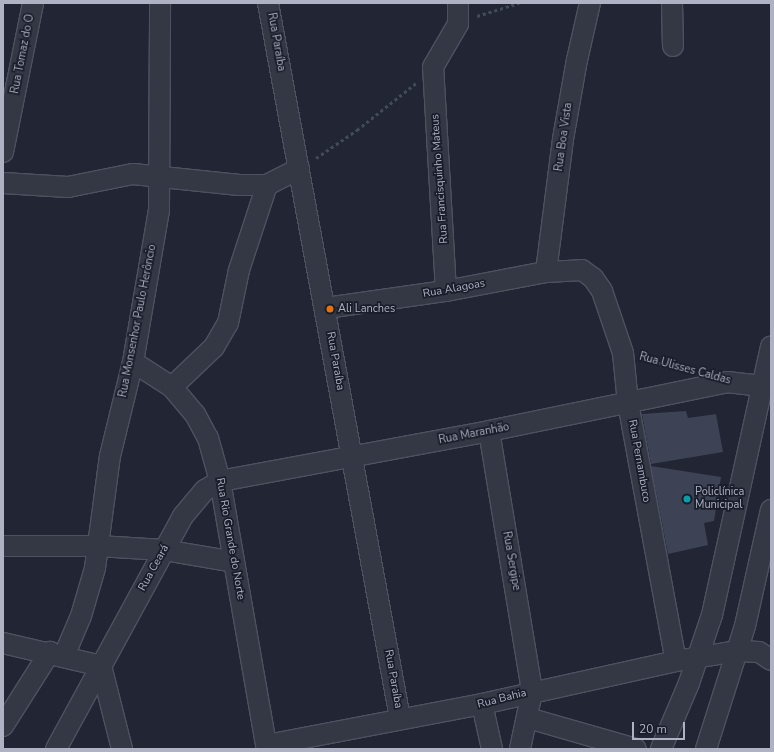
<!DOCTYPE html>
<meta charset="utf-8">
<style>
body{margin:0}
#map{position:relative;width:774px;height:752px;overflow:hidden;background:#212534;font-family:"Nunito Sans",sans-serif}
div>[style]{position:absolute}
.building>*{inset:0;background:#3d4355}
.path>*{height:2.5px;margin-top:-1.25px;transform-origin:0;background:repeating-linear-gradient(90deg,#404d53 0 3px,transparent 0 6px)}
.roads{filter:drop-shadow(1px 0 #4e5260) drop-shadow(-1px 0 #4e5260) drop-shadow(0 1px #4e5260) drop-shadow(0 -1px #4e5260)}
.minor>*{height:20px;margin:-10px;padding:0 10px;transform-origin:10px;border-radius:10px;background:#343845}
.dots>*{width:11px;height:11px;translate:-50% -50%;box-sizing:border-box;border:2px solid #191d2a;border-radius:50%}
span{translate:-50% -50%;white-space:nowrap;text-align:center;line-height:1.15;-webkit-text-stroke:3.5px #191d2a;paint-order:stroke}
.street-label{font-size:11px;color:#aeb2c2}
.poi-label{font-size:11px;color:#aeb2c2}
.left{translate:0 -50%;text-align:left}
.frame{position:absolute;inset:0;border:4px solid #aeb2c2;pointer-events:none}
.scale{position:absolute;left:632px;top:722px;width:53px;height:18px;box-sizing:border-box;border:2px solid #aeb2c2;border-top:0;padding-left:5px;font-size:12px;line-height:14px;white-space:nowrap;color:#aeb2c2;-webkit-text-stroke:3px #191d2a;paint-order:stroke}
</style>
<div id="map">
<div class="building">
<i style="clip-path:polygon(686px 411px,688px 418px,716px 414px,723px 452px,651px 464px,642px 414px)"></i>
<i style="clip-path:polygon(651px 466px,721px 477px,714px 521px,704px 523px,708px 545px,668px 554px)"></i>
</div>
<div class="path">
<i style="left:477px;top:16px;width:44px;rotate:-17.2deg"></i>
<i style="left:316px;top:158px;width:50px;rotate:-34.3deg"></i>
<i style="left:357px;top:130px;width:75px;rotate:-38.5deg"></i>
<i style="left:642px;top:358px;width:46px;rotate:15.3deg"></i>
</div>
<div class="roads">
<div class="minor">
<i style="left:268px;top:3px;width:727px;rotate:79.54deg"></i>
<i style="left:672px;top:3px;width:43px;rotate:88.7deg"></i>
<i style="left:3px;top:152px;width:152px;rotate:-78.6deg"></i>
<i style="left:3px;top:183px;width:65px;rotate:3.5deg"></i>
<i style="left:68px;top:187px;width:66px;rotate:-11.3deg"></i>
<i style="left:133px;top:174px;width:107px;rotate:5.9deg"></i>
<i style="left:239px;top:185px;width:28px"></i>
<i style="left:267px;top:185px;width:36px;rotate:-27deg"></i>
<i style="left:546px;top:272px;width:134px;rotate:-82.7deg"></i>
<i style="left:563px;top:139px;width:80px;rotate:-80deg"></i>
<i style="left:577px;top:60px;width:58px;rotate:-77.2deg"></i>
<i style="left:446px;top:291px;width:224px;rotate:-93.3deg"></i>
<i style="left:433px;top:67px;width:50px;rotate:-59.8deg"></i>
<i style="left:458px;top:24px;width:21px;rotate:-90deg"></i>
<i style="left:326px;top:308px;width:121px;rotate:-8.1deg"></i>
<i style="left:446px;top:291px;width:102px;rotate:-10.8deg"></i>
<i style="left:546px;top:272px;width:36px;rotate:-3deg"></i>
<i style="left:582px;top:270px;width:14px;rotate:36deg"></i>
<i style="left:593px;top:278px;width:16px;rotate:55deg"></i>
<i style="left:602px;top:291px;width:65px;rotate:71.3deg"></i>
<i style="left:623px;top:353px;width:50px;rotate:84.3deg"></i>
<i style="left:628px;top:403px;width:262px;rotate:79.5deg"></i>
<i style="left:133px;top:362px;width:46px;rotate:32.7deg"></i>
<i style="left:172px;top:387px;width:35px;rotate:50deg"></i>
<i style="left:195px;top:414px;width:27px;rotate:62deg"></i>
<i style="left:208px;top:438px;width:45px;rotate:74.4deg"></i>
<i style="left:220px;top:481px;width:272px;rotate:80.1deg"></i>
<i style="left:172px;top:387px;width:58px;rotate:-43.6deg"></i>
<i style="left:214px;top:347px;width:28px;rotate:-60deg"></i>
<i style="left:228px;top:323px;width:54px;rotate:-78.3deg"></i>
<i style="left:239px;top:270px;width:89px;rotate:-71.8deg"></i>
<i style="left:489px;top:431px;width:265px;rotate:80.6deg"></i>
<i style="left:532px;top:692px;width:58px;rotate:101.9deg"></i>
<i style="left:3px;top:546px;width:95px"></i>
<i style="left:98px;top:546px;width:66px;rotate:3.5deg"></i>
<i style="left:164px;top:550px;width:71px;rotate:9.7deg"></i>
<i style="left:3px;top:643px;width:101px;rotate:13.2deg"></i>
<i style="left:101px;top:666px;width:86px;rotate:75.8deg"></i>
<i style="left:64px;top:656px;width:43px;rotate:-67deg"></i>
<i style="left:81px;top:616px;width:50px;rotate:-73.7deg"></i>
<i style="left:95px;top:568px;width:113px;rotate:-82.4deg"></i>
<i style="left:110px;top:456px;width:97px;rotate:-76.3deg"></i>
<i style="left:133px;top:362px;width:154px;rotate:-80.3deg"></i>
<i style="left:159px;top:210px;width:207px;rotate:-89.7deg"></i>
<i style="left:482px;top:704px;width:46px;rotate:77.5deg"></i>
<i style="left:528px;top:718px;width:112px;rotate:16deg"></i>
<i style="left:3px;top:726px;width:88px;rotate:-57.6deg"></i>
<i style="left:267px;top:745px;width:219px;rotate:-10.8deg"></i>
<i style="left:482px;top:704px;width:199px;rotate:-12.5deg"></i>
<i style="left:676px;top:661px;width:63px;rotate:-9.2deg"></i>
<i style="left:738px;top:651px;width:21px;rotate:3deg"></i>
<i style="left:759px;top:652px;width:14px;rotate:34deg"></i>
<i style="left:56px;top:749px;width:265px;rotate:-61.4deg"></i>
<i style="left:183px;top:516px;width:34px;rotate:-50deg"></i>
<i style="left:205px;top:490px;width:17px;rotate:-31deg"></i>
<i style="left:220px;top:481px;width:274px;rotate:-10.5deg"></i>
<i style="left:489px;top:431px;width:243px;rotate:-11.6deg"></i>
<i style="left:727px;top:382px;width:44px;rotate:6.5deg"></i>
<i style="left:661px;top:749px;width:72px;rotate:-67deg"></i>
<i style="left:689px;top:683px;width:72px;rotate:-71.3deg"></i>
<i style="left:712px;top:615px;width:275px;rotate:-77.6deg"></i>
<i style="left:706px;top:749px;width:129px;rotate:-72.4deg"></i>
<i style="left:745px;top:626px;width:119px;rotate:-77.4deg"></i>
</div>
</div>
<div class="dots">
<i style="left:330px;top:309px;background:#e8710a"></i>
<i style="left:687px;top:499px;background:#0f9aa8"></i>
</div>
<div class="street-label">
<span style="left:276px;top:42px;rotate:80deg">Rua Paraíba</span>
<span style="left:23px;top:54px;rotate:-79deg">Rua Tomaz do O</span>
<span style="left:564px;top:137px;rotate:-82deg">Rua Boa Vista</span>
<span style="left:440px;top:179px;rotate:-94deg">Rua Francisquinho Mateus</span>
<span style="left:454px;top:289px;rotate:-10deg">Rua Alagoas</span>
<span style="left:138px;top:321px;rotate:-79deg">Rua Monsenhor Paulo Herôncio</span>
<span style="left:335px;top:361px;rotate:80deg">Rua Paraíba</span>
<span style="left:685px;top:369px;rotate:15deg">Rua Ulisses Caldas</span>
<span style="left:474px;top:434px;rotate:-11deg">Rua Maranhão</span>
<span style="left:639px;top:461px;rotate:80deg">Rua Pernambuco</span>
<span style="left:230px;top:539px;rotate:80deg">Rua Rio Grande do Norte</span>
<span style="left:511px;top:561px;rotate:80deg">Rua Sergipe</span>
<span style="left:154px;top:568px;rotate:-61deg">Rua Ceará</span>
<span style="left:393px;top:679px;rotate:80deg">Rua Paraíba</span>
<span style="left:502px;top:699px;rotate:-14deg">Rua Bahia</span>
</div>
<div class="poi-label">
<span class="left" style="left:338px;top:309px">Ali Lanches</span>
<span class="left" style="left:695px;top:499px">Policlínica<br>Municipal</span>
</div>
<div class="frame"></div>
<div class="scale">20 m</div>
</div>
